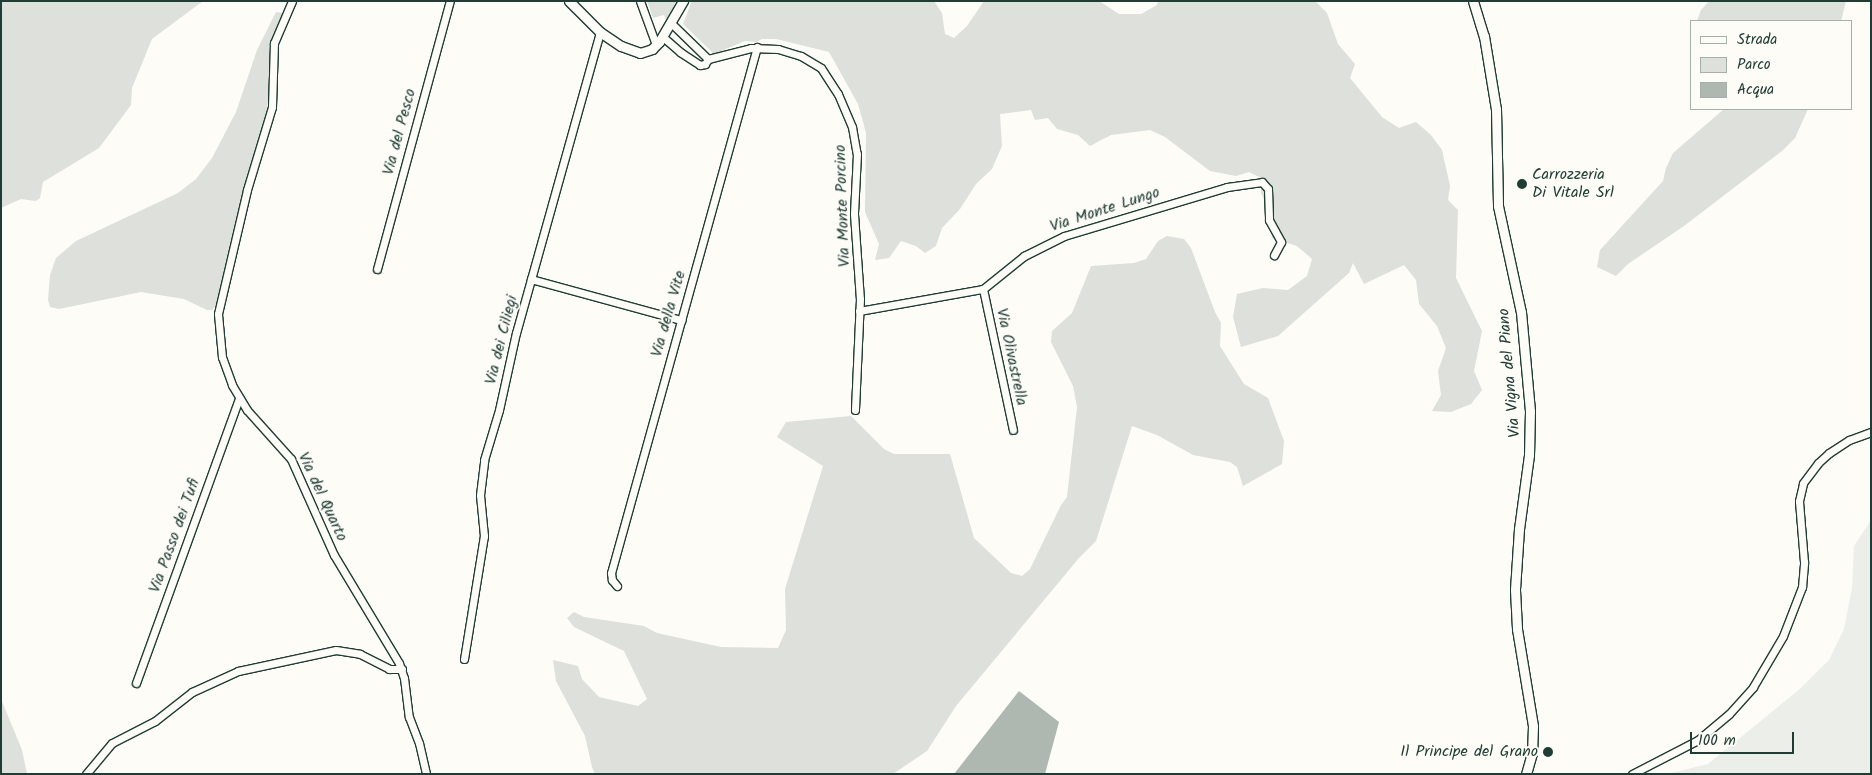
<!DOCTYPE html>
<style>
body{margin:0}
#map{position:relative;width:1872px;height:775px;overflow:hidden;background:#fdfcf7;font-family:Kalam,sans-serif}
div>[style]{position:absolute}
.built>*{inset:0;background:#eceee9}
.green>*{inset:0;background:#dde0db}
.water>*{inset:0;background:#aeb8b1}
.roads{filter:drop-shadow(1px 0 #1f3d34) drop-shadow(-1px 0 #1f3d34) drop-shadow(0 1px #1f3d34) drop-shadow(0 -1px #1f3d34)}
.minor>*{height:7px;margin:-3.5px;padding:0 3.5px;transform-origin:3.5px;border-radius:3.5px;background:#fdfcf7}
.tertiary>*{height:9px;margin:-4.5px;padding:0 4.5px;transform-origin:4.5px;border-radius:4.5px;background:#fdfcf7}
.secondary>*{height:9px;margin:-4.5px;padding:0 4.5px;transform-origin:4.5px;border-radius:4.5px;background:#fdfcf7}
.dots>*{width:14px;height:14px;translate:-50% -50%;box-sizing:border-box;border:2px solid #fdfcf7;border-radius:50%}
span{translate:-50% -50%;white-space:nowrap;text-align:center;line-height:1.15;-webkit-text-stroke:4px #fdfcf7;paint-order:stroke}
.street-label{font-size:16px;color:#1f3d34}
.poi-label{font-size:16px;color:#1f3d34}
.left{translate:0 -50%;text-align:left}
.right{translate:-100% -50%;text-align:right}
.frame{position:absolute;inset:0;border:2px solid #1f3d34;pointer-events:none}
.legend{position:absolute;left:1690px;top:20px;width:162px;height:90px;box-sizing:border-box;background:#fdfcf7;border:1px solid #a4b0a9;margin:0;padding:6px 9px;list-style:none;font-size:15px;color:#1f3d34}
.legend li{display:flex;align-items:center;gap:10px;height:25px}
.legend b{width:25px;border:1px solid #a4b0a9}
.scale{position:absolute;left:1690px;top:732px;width:104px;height:22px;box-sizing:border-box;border:2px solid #1f3d34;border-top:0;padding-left:6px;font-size:15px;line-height:18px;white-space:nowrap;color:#1f3d34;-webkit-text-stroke:4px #fdfcf7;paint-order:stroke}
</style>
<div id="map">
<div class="built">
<i style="clip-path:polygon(1871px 520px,1871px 774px,1667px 774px,1708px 764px,1801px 688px,1829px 660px,1844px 629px,1852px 588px,1854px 546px)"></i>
</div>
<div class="green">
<i style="clip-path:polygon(1px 1px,203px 1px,152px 39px,132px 88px,131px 105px,99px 148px,43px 182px,40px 198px,36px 201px,21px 199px,1px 208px)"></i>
<i style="clip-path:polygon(647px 1px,676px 1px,667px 22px,664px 15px,653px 18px)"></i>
<i style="clip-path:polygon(692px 1px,934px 1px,942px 13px,945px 34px,954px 38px,967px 26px,984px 1px,1099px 1px,1119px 14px,1141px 14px,1157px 5px,1158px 1px,1315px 1px,1327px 13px,1338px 44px,1355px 64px,1350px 78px,1382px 117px,1399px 128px,1416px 122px,1431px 135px,1442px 150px,1450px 186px,1448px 200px,1458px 210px,1456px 278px,1482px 331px,1474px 371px,1482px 390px,1471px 404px,1451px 412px,1432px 411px,1441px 395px,1438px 371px,1446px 348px,1437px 326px,1419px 304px,1416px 280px,1404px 265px,1364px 284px,1353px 263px,1349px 273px,1278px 336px,1241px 347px,1233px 317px,1237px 294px,1263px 288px,1288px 290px,1307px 276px,1312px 259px,1297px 246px,1272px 238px,1272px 217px,1261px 193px,1261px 178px,1249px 172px,1236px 176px,1210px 171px,1165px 137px,1150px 130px,1111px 135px,1090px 146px,1078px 135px,1057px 129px,1048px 118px,1035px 120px,1031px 110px,1000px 114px,1002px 146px,992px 169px,976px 184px,960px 209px,942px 228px,936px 246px,925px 253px,916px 246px,901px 241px,889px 258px,875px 260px,879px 244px,865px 212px,866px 133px,858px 104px,829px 52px,776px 39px,762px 39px,756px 42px,745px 41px,714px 54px,683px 24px)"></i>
<i style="clip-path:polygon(1709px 1px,1846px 1px,1841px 21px,1697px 21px,1701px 10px)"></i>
<i style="clip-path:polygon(276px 12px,283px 13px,271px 47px,271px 79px,266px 116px,216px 305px,212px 310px,207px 310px,184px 299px,141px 292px,59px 309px,50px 307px,48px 300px,50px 275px,56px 258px,76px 241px,178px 193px,196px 179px,212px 158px,236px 112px,257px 50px)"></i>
<i style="clip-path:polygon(1724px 109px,1808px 109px,1795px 138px,1782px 151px,1684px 226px,1628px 264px,1616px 276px,1597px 267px,1600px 250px,1663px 181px,1666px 168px,1673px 153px)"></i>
<i style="clip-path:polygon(1167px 236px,1184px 239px,1191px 248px,1215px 312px,1221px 323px,1220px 346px,1244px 384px,1268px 398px,1284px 441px,1282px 464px,1243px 486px,1237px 467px,1230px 462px,1193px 455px,1157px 435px,1132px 426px,1096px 541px,1079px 558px,956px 706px,927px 751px,893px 774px,595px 774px,592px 767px,585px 736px,556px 681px,553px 660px,578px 666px,582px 679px,599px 697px,638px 706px,647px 699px,624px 651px,574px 627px,567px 618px,574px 612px,584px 617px,644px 626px,657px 633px,721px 647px,778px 648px,786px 630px,785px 589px,823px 466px,777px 437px,786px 422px,851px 416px,884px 449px,894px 454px,950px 454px,974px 538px,1011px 573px,1022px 576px,1030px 569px,1061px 505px,1067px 497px,1077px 407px,1073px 386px,1051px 342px,1052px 331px,1072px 313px,1091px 266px,1134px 263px,1146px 259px,1158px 241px)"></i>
<i style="clip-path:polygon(1px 699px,22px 750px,27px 774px,1px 774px)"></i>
</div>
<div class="water">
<i style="clip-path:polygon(1019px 691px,1059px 722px,1045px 774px,954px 774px)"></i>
</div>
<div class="roads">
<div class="minor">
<i style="left:292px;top:1px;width:46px;rotate:113.2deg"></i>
<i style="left:274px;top:43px;width:64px;rotate:91.8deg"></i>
<i style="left:272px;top:107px;width:87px;rotate:106.8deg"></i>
<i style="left:247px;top:190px;width:127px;rotate:103.2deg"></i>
<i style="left:218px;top:314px;width:43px;rotate:84.7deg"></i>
<i style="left:222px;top:357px;width:30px;rotate:70deg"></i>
<i style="left:232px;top:385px;width:29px;rotate:59deg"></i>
<i style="left:247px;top:410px;width:66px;rotate:48.1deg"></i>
<i style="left:291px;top:459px;width:105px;rotate:65.9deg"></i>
<i style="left:334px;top:555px;width:126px;rotate:59deg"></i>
<i style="left:399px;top:663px;width:16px;rotate:72deg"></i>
<i style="left:404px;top:678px;width:39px;rotate:83deg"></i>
<i style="left:409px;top:717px;width:28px;rotate:69deg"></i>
<i style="left:419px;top:743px;width:32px;rotate:77deg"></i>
<i style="left:640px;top:1px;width:47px;rotate:70deg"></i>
<i style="left:671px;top:23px;width:52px;rotate:44.2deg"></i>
<i style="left:663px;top:37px;width:23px;rotate:41deg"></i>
<i style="left:680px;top:52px;width:24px;rotate:33deg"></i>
<i style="left:700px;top:65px;width:5px;rotate:-11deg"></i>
<i style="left:705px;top:64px;width:6px;rotate:-59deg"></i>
<i style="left:708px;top:59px;width:44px;rotate:-14.3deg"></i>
<i style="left:751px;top:48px;width:27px;rotate:2deg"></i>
<i style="left:778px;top:49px;width:24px;rotate:17deg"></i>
<i style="left:801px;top:56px;width:23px;rotate:31deg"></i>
<i style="left:821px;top:68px;width:31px;rotate:57deg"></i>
<i style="left:838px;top:94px;width:36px;rotate:67deg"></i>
<i style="left:852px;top:127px;width:27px;rotate:80deg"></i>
<i style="left:857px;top:154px;width:60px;rotate:92.9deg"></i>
<i style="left:854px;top:214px;width:85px;rotate:86deg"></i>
<i style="left:860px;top:299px;width:111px;rotate:92.6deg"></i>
<i style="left:377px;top:269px;width:278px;rotate:-74.8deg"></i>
<i style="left:531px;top:279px;width:156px;rotate:15.3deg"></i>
<i style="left:983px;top:289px;width:144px;rotate:78deg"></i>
<i style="left:859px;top:311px;width:126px;rotate:-10.1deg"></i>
<i style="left:983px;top:289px;width:53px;rotate:-38.8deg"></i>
<i style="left:1024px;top:256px;width:45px;rotate:-26.6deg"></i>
<i style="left:1064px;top:236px;width:170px;rotate:-16.7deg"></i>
<i style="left:1227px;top:187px;width:35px;rotate:-8deg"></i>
<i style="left:1262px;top:182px;width:9px;rotate:49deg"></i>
<i style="left:1268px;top:189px;width:31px;rotate:88deg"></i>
<i style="left:1269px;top:220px;width:25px;rotate:61deg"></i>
<i style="left:1281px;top:242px;width:15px;rotate:118deg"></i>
<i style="left:617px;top:586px;width:8px;rotate:-130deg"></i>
<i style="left:612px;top:580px;width:7px;rotate:-98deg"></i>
<i style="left:611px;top:573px;width:546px;rotate:-74.49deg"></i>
<i style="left:464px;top:659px;width:125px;rotate:-80.8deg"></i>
<i style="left:484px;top:536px;width:41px;rotate:-95.6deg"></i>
<i style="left:480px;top:495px;width:35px;rotate:-83deg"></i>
<i style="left:484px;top:460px;width:52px;rotate:-73.3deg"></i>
<i style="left:499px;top:410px;width:79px;rotate:-77.6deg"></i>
<i style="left:516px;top:333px;width:313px;rotate:-74.4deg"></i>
<i style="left:136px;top:683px;width:303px;rotate:-70.1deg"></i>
<i style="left:86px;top:774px;width:40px;rotate:-50deg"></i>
<i style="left:112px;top:743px;width:48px;rotate:-27.1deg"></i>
<i style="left:155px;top:721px;width:47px;rotate:-38.1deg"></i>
<i style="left:192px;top:692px;width:51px;rotate:-24.5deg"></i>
<i style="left:238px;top:671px;width:100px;rotate:-12.1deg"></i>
<i style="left:336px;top:650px;width:24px;rotate:9deg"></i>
<i style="left:360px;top:654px;width:33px;rotate:27deg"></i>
<i style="left:389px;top:669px;width:13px"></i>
<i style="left:1632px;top:774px;width:74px;rotate:-27.3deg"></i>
<i style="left:1698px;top:740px;width:40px;rotate:-40deg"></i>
<i style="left:1729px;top:714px;width:36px;rotate:-48deg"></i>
<i style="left:1753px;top:687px;width:59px;rotate:-59.5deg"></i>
<i style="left:1783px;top:636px;width:53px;rotate:-68.8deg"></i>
<i style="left:1802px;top:587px;width:25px;rotate:-85deg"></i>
<i style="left:1804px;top:562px;width:61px;rotate:-94.7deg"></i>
<i style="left:1799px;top:501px;width:18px;rotate:-77deg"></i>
<i style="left:1803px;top:483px;width:25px;rotate:-53deg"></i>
<i style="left:1818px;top:463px;width:15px;rotate:-42deg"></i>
<i style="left:1829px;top:453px;width:24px;rotate:-33deg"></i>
<i style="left:1849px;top:440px;width:23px;rotate:-20deg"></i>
</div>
<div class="tertiary">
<i style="left:569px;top:1px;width:44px;rotate:45deg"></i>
<i style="left:600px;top:32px;width:25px;rotate:34deg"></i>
<i style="left:621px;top:46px;width:20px;rotate:20deg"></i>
<i style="left:640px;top:53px;width:13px;rotate:-18deg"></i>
<i style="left:652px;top:49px;width:10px;rotate:-45deg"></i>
<i style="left:659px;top:42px;width:48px;rotate:-59.7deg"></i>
</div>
<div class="secondary">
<i style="left:1473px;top:1px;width:37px;rotate:73deg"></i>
<i style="left:1484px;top:36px;width:74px;rotate:80.7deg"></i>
<i style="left:1496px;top:109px;width:97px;rotate:88.8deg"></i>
<i style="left:1498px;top:206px;width:108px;rotate:77.8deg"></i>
<i style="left:1521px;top:312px;width:99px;rotate:84.8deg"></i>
<i style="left:1530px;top:411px;width:44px;rotate:91.3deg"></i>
<i style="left:1529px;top:455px;width:75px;rotate:97.7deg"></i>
<i style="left:1519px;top:529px;width:61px;rotate:93.8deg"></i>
<i style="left:1515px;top:590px;width:39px;rotate:87deg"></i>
<i style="left:1517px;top:629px;width:98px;rotate:80.6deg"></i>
<i style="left:1533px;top:726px;width:27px;rotate:92deg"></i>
<i style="left:1532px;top:753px;width:22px;rotate:106deg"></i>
</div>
</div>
<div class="dots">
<i style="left:1522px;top:184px;background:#1f3d34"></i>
<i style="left:1548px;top:752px;background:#1f3d34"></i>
</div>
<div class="street-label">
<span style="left:400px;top:132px;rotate:-75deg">Via del Pesco</span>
<span style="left:843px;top:206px;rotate:-92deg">Via Monte Porcino</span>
<span style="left:1105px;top:210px;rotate:-18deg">Via Monte Lungo</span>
<span style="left:669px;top:314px;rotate:-74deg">Via della Vite</span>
<span style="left:502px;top:340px;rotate:-76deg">Via dei Ciliegi</span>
<span style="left:1011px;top:357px;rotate:78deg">Via Olivastrella</span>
<span style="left:1510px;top:373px;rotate:-95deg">Via Vigna del Piano</span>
<span style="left:322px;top:497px;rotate:65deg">Via del Quarto</span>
<span style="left:175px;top:536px;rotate:-70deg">Via Passo dei Tufi</span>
</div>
<div class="poi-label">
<span class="left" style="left:1532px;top:184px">Carrozzeria<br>Di Vitale Srl</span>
<span class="right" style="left:1538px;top:752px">Il Principe del Grano</span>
</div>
<div class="frame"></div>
<ul class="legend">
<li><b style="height:6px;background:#fdfcf7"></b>Strada</li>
<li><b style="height:14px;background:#dde0db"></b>Parco</li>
<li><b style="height:14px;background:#aeb8b1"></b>Acqua</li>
</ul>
<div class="scale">100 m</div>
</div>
